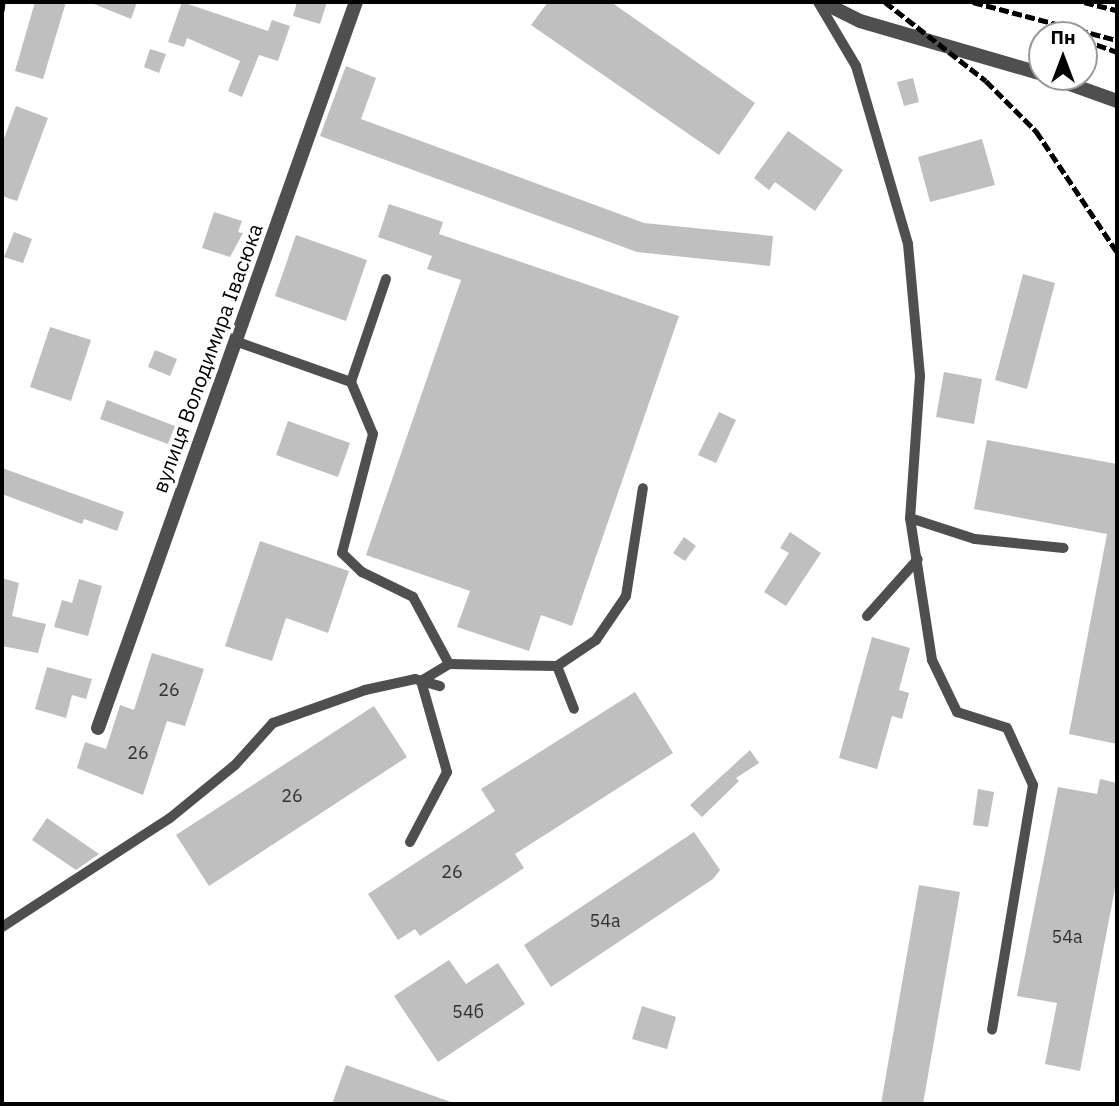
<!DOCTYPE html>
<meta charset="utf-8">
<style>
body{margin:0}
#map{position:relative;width:1119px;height:1106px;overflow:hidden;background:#fff;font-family:"IBM Plex Sans",sans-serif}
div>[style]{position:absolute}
.building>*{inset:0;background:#bfbfbf}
.lane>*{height:10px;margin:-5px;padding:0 5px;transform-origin:5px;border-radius:5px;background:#4f4f4f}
.street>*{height:14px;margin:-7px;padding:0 7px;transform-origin:7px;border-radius:7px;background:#4f4f4f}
.rail>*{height:5px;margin-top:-2.5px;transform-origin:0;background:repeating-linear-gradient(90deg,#000 0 10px,transparent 0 13.5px)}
span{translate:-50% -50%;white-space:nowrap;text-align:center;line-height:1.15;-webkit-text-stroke:7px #fff;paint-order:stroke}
.number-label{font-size:18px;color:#303030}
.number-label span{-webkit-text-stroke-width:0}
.street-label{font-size:21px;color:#000}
.frame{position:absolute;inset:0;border:4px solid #000;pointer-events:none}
.north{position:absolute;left:1028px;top:21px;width:70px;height:70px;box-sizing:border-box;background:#fff;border:2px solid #999;border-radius:50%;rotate:0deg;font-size:19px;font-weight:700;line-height:28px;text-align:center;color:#000}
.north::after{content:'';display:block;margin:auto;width:24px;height:32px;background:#000;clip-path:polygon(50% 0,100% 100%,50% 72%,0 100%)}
</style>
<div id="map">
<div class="building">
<i style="clip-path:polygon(35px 2px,66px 2px,43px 79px,15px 71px)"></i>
<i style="clip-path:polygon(89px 2px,137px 2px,131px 19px)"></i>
<i style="clip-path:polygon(182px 2px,268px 31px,272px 20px,290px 26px,278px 61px,259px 55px,242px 97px,228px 91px,240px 61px,187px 38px,184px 47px,168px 42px)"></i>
<i style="clip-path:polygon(297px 2px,327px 2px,320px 24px,293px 16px)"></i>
<i style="clip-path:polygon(548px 2px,611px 2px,755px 103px,719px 155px,531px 25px)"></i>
<i style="clip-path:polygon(150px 49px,166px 54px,159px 73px,144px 67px)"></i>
<i style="clip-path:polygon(346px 66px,376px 78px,361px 119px,644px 223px,773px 236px,770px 266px,637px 252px,320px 136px)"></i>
<i style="clip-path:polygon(913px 78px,919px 102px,904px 106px,897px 82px)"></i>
<i style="clip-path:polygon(16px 106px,48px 118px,17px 201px,2px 196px,2px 144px)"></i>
<i style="clip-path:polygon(788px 131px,843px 170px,815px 211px,775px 182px,769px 190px,754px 178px)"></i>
<i style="clip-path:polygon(982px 139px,995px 185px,930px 202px,918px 157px)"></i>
<i style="clip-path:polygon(389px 204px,443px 222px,439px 234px,679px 316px,572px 626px,541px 615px,529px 651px,457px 627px,470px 591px,366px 555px,461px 280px,427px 269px,432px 256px,378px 237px)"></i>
<i style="clip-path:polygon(214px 212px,242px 221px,238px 232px,243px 233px,230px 257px,202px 248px)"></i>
<i style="clip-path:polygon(14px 232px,32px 239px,23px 263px,4px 257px)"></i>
<i style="clip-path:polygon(296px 235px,367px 260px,346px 321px,275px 296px)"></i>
<i style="clip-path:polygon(1023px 274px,1055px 283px,1027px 389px,995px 380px)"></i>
<i style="clip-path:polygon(50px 327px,91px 340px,71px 401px,30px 387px)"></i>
<i style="clip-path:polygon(155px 350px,177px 359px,170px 376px,148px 367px)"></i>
<i style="clip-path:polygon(944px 372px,982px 379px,974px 424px,936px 417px)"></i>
<i style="clip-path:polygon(107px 400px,175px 426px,168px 444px,100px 419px)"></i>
<i style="clip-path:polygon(719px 412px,736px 420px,716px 463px,698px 455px)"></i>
<i style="clip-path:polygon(288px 421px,350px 443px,338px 477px,276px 455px)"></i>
<i style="clip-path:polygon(987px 440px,1117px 464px,1117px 744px,1069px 734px,1107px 534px,974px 509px)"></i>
<i style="clip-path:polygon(2px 468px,124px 512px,117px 531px,84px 519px,82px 524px,2px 494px)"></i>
<i style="clip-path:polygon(790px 532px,821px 553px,786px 606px,764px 592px,789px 553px,780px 548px)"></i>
<i style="clip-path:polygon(684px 537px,696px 546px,685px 561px,673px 553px)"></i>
<i style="clip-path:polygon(260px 541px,349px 571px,328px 633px,286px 618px,272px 661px,225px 646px)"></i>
<i style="clip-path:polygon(2px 578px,19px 583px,12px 616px,46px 624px,38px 653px,2px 646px)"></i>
<i style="clip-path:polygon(79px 579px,102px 586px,88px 636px,54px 627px,62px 600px,72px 603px)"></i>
<i style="clip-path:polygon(872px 637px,910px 648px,899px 690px,909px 693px,902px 719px,892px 716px,877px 769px,839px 758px)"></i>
<i style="clip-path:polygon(152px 653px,204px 669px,185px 726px,167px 721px,143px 795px,77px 768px,85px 742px,106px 749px,120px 705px,134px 710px)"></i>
<i style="clip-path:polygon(47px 667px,92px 679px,86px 699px,72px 695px,66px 718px,35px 709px)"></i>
<i style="clip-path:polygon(635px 692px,673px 753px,515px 854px,524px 868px,420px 936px,415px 929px,398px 940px,368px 894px,495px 811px,481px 789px)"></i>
<i style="clip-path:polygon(374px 706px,407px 757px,209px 886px,176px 835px)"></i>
<i style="clip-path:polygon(750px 750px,759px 763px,736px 778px,739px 781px,702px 817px,690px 805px)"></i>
<i style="clip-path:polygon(1100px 779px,1117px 783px,1117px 878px,1080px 1071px,1045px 1064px,1057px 1003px,1017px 996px,1058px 787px,1097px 794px)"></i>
<i style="clip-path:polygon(978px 789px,994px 792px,988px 827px,973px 825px)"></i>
<i style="clip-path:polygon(47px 818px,99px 854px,76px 870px,32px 840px)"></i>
<i style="clip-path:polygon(694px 832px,720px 870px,713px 879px,551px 987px,524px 945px)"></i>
<i style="clip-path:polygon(919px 885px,960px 892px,923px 1104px,881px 1104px)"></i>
<i style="clip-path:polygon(449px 960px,466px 984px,498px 963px,525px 1004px,438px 1062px,394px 996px)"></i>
<i style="clip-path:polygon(642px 1006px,676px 1017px,667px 1049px,632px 1039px)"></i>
<i style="clip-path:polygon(346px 1065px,451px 1102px,451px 1104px,332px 1104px)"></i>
</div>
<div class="lane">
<i style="left:818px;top:2px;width:74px;rotate:59.3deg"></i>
<i style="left:856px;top:66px;width:185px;rotate:73.7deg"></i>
<i style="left:908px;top:244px;width:133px;rotate:84.8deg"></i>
<i style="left:920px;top:376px;width:142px;rotate:94deg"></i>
<i style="left:910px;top:518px;width:144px;rotate:81.2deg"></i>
<i style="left:932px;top:660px;width:58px;rotate:64.3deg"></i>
<i style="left:957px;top:712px;width:52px;rotate:17.7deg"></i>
<i style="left:1007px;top:728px;width:63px;rotate:65.5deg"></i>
<i style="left:1033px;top:785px;width:248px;rotate:99.5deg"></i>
<i style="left:386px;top:279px;width:109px;rotate:108.8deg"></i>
<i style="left:351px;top:382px;width:56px;rotate:67.1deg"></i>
<i style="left:373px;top:434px;width:123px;rotate:104.6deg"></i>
<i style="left:342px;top:553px;width:28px;rotate:44deg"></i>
<i style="left:362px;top:572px;width:57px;rotate:26.1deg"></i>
<i style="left:413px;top:597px;width:76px;rotate:61.8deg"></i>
<i style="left:235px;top:341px;width:123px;rotate:19.5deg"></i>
<i style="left:910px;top:518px;width:68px;rotate:17.9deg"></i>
<i style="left:975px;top:539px;width:89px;rotate:5.8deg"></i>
<i style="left:867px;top:616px;width:76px;rotate:-48.2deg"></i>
<i style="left:557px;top:666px;width:46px;rotate:68.4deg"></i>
<i style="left:410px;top:842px;width:79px;rotate:-62.1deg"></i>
<i style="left:447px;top:772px;width:95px;rotate:-105.9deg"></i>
<i style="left:421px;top:681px;width:33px;rotate:-31deg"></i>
<i style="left:449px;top:664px;width:108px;rotate:1.1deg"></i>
<i style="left:557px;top:666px;width:47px;rotate:-33.7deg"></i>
<i style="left:596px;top:640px;width:53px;rotate:-55.7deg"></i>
<i style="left:626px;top:596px;width:109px;rotate:-81.1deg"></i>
<i style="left:2px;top:927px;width:200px;rotate:-33deg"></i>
<i style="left:170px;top:818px;width:84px;rotate:-39.2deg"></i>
<i style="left:235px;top:765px;width:57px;rotate:-47.9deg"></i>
<i style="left:273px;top:723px;width:98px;rotate:-19.7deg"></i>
<i style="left:365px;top:690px;width:51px;rotate:-12.4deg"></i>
<i style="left:415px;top:679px;width:26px;rotate:16deg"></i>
</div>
<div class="street">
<i style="left:822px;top:2px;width:42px;rotate:26.6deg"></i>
<i style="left:860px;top:21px;width:190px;rotate:16.2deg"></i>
<i style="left:1050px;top:77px;width:71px;rotate:19.7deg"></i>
<i style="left:98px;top:728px;width:770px;rotate:-70.44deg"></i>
</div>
<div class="rail">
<i style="left:885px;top:2px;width:128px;rotate:38deg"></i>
<i style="left:986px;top:81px;width:71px;rotate:45deg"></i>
<i style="left:1036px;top:131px;width:146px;rotate:56.2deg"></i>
<i style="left:973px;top:2px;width:149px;rotate:14.8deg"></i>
<i style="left:1084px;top:2px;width:34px;rotate:14deg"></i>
<i style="left:2px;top:11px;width:9px;rotate:-84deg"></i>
<i style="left:1084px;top:40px;width:35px;rotate:20deg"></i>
</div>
<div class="number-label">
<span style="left:169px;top:690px">26</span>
<span style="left:138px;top:753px">26</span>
<span style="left:292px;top:796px">26</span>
<span style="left:452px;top:872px">26</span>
<span style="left:605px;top:921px">54а</span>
<span style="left:1067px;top:937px">54а</span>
<span style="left:468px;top:1012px">54б</span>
</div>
<div class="street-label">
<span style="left:207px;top:358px;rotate:-70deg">вулиця Володимира Івасюка</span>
</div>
<div class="frame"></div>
<div class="north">Пн</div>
</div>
